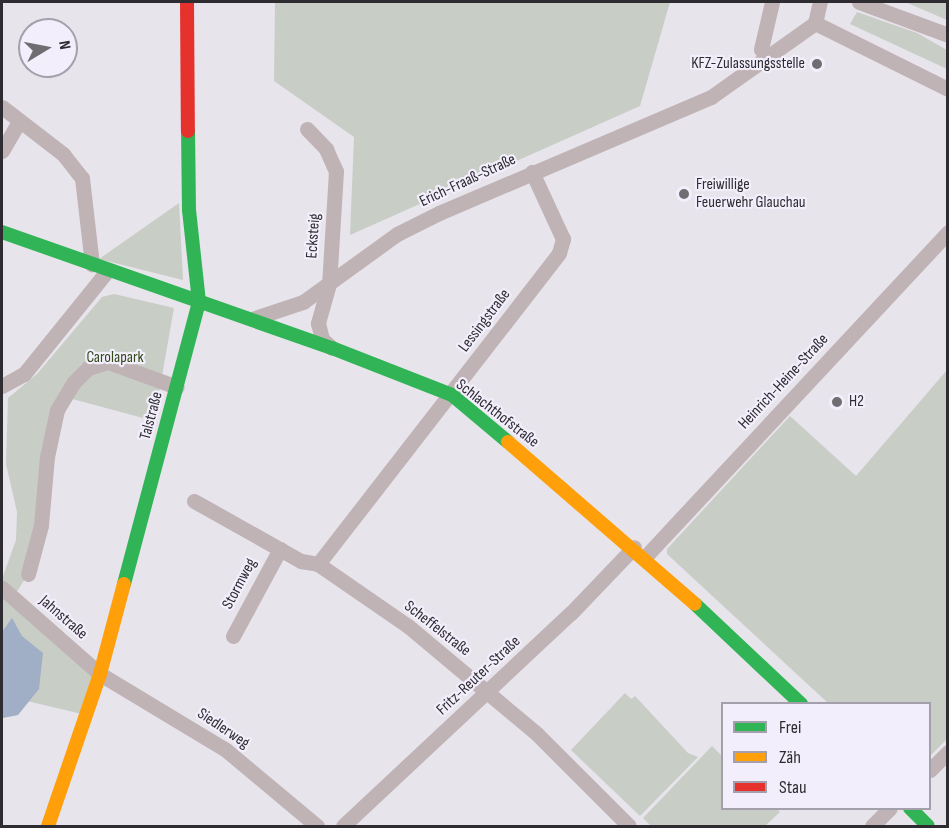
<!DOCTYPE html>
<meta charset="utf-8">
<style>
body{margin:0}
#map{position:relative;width:949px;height:828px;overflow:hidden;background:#e7e4ec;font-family:"Sofia Sans Condensed",sans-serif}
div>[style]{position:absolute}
.green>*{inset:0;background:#c8cdc6}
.water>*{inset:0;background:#a0aec6}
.street>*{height:15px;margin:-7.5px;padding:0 7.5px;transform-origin:7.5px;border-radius:7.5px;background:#c0b3b6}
.fast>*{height:14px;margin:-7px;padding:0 7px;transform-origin:7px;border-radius:7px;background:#30b455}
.slow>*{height:14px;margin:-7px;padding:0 7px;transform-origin:7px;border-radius:7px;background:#ff9f0a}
.jam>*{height:14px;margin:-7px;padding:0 7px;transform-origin:7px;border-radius:7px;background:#e5322d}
.dots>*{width:16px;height:16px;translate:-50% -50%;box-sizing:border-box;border:3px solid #f3eefc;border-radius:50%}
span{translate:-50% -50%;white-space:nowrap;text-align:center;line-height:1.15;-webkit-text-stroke:4.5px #f3eefc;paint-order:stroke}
.poi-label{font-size:16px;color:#2e2c31}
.right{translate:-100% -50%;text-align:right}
.left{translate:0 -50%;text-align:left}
.street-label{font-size:16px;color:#2e2c31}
.park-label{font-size:16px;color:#334b19}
.frame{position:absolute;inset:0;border:3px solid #2e2c31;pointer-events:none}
.legend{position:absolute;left:721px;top:702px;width:210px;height:108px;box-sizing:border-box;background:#f3eefc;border:2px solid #a4a0ab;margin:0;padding:8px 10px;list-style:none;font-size:18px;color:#2e2c31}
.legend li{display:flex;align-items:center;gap:12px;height:30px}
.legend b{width:30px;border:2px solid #a4a0ab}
.north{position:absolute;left:18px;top:18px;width:60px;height:60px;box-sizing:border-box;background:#f3eefc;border:2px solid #a4a0ab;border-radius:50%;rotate:80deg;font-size:16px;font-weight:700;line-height:24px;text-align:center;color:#2e2c31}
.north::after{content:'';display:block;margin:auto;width:21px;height:27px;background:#6f6c72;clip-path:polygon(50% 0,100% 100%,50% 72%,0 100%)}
</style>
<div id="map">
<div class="green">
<i style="clip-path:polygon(275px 2px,670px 2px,640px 106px,350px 235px,354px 137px,274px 81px)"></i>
<i style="clip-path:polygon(905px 2px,947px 2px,947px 20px)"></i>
<i style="clip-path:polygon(857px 12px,917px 33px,947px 50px,947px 69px,850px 24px)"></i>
<i style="clip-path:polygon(179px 203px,183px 280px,99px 259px)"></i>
<i style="clip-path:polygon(114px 294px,174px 308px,154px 421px,65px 397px,28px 574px,13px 598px,100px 674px,86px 715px,27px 701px,18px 715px,2px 718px,2px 579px,16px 540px,17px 512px,6px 464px,8px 398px,37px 374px,102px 297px)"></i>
<i style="clip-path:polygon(947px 370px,948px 738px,930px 756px,930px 704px,828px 703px,667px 554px,667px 549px,790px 416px,856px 476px)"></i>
<i style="clip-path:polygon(625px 693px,631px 699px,635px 696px,688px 753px,698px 757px,640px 816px,571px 750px)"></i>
<i style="clip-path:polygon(712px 746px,722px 756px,722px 808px,777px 809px,780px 812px,765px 826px,651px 826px,643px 818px)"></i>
</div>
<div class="water">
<i style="clip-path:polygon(12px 618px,22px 636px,43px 653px,39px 689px,18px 715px,2px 718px,2px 632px)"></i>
</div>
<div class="street">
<i style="left:859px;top:2px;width:95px;rotate:20.3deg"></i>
<i style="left:815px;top:23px;width:148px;rotate:26.4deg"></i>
<i style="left:766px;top:57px;width:9px;rotate:-122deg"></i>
<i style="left:761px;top:49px;width:48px;rotate:-76.8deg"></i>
<i style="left:2px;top:107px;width:77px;rotate:37.6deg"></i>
<i style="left:63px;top:154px;width:31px;rotate:52deg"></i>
<i style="left:82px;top:178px;width:87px;rotate:83.4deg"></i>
<i style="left:307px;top:129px;width:28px;rotate:46deg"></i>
<i style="left:326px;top:149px;width:24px;rotate:66deg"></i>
<i style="left:336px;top:171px;width:113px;rotate:93.5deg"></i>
<i style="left:329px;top:284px;width:41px;rotate:105.8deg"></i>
<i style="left:318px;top:323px;width:16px;rotate:76deg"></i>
<i style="left:322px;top:339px;width:13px;rotate:42deg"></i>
<i style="left:2px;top:151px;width:34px;rotate:-60deg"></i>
<i style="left:252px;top:319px;width:54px;rotate:-18.4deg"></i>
<i style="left:303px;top:302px;width:116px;rotate:-35.9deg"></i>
<i style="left:397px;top:234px;width:47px;rotate:-26.6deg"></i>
<i style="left:439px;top:213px;width:296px;rotate:-23.1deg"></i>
<i style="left:711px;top:97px;width:128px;rotate:-35.4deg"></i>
<i style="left:815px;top:23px;width:22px;rotate:-77deg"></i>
<i style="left:2px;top:386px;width:25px;rotate:-29deg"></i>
<i style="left:24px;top:374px;width:134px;rotate:-51.1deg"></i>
<i style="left:194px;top:501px;width:123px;rotate:29.3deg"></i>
<i style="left:301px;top:561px;width:17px;rotate:10deg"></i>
<i style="left:318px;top:564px;width:109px;rotate:34.6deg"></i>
<i style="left:408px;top:626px;width:168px;rotate:39.9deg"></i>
<i style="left:537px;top:734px;width:130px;rotate:45deg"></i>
<i style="left:645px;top:557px;width:444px;rotate:-47deg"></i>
<i style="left:318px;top:564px;width:393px;rotate:-52.2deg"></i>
<i style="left:559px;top:253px;width:15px;rotate:-74deg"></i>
<i style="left:563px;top:239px;width:74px;rotate:-114.8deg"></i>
<i style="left:28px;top:574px;width:51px;rotate:-75.1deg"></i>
<i style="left:41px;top:525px;width:68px;rotate:-85deg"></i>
<i style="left:47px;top:457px;width:48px;rotate:-78deg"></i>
<i style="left:57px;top:410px;width:33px;rotate:-59deg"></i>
<i style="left:74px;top:382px;width:20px;rotate:-45deg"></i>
<i style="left:88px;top:368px;width:21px;rotate:-17deg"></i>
<i style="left:108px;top:362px;width:73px;rotate:19.9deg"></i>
<i style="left:2px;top:588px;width:130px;rotate:41.3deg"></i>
<i style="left:100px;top:674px;width:147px;rotate:31.1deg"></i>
<i style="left:226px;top:750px;width:119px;rotate:39.9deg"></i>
<i style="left:233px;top:636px;width:99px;rotate:-61.6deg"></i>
<i style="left:930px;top:770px;width:25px;rotate:-45deg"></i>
<i style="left:343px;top:826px;width:312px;rotate:-43.1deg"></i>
<i style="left:571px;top:613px;width:91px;rotate:-46.3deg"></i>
<i style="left:872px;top:826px;width:25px;rotate:-45deg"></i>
</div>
<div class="fast">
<i style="left:2px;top:232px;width:350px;rotate:19.4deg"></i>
<i style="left:332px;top:348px;width:129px;rotate:21.4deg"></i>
<i style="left:452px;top:395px;width:73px;rotate:40deg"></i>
<i style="left:124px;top:584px;width:292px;rotate:-75.1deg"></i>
<i style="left:199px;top:302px;width:93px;rotate:-96.2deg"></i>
<i style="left:189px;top:210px;width:79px;rotate:-90.7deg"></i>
<i style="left:695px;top:604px;width:146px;rotate:43.3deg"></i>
<i style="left:910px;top:808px;width:25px;rotate:45deg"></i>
</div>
<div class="slow">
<i style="left:508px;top:442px;width:247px;rotate:40.9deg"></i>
<i style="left:48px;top:826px;width:161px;rotate:-71.1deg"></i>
<i style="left:100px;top:674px;width:93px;rotate:-75.1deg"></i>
</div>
<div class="jam">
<i style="left:187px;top:2px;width:129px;rotate:89.6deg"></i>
</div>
<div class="dots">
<i style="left:817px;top:64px;background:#6f6c72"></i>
<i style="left:684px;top:194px;background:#6f6c72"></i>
<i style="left:837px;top:402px;background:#6f6c72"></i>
</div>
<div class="poi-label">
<span class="right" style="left:805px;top:64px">KFZ-Zulassungsstelle</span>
<span class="left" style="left:696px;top:194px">Freiwillige<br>Feuerwehr Glauchau</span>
<span class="left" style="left:849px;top:402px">H2</span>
</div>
<div class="street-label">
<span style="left:468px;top:181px;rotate:-25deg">Erich-Fraaß-Straße</span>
<span style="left:314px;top:236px;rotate:-86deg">Ecksteig</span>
<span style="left:485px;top:321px;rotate:-53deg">Lessingstraße</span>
<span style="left:784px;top:382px;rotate:-47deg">Heinrich-Heine-Straße</span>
<span style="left:497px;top:414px;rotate:38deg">Schlachthofstraße</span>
<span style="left:152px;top:416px;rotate:-75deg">Talstraße</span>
<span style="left:240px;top:584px;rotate:-62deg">Stormweg</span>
<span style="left:63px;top:618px;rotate:41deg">Jahnstraße</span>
<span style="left:437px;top:629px;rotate:38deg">Scheffelstraße</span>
<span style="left:479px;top:676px;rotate:-43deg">Fritz-Reuter-Straße</span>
<span style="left:223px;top:729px;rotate:34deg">Siedlerweg</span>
</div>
<div class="park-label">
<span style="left:115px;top:358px">Carolapark</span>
</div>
<div class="frame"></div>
<ul class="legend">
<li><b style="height:8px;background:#30b455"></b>Frei</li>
<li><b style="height:8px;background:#ff9f0a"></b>Zäh</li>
<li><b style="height:8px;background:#e5322d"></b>Stau</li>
</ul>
<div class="north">N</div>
</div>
